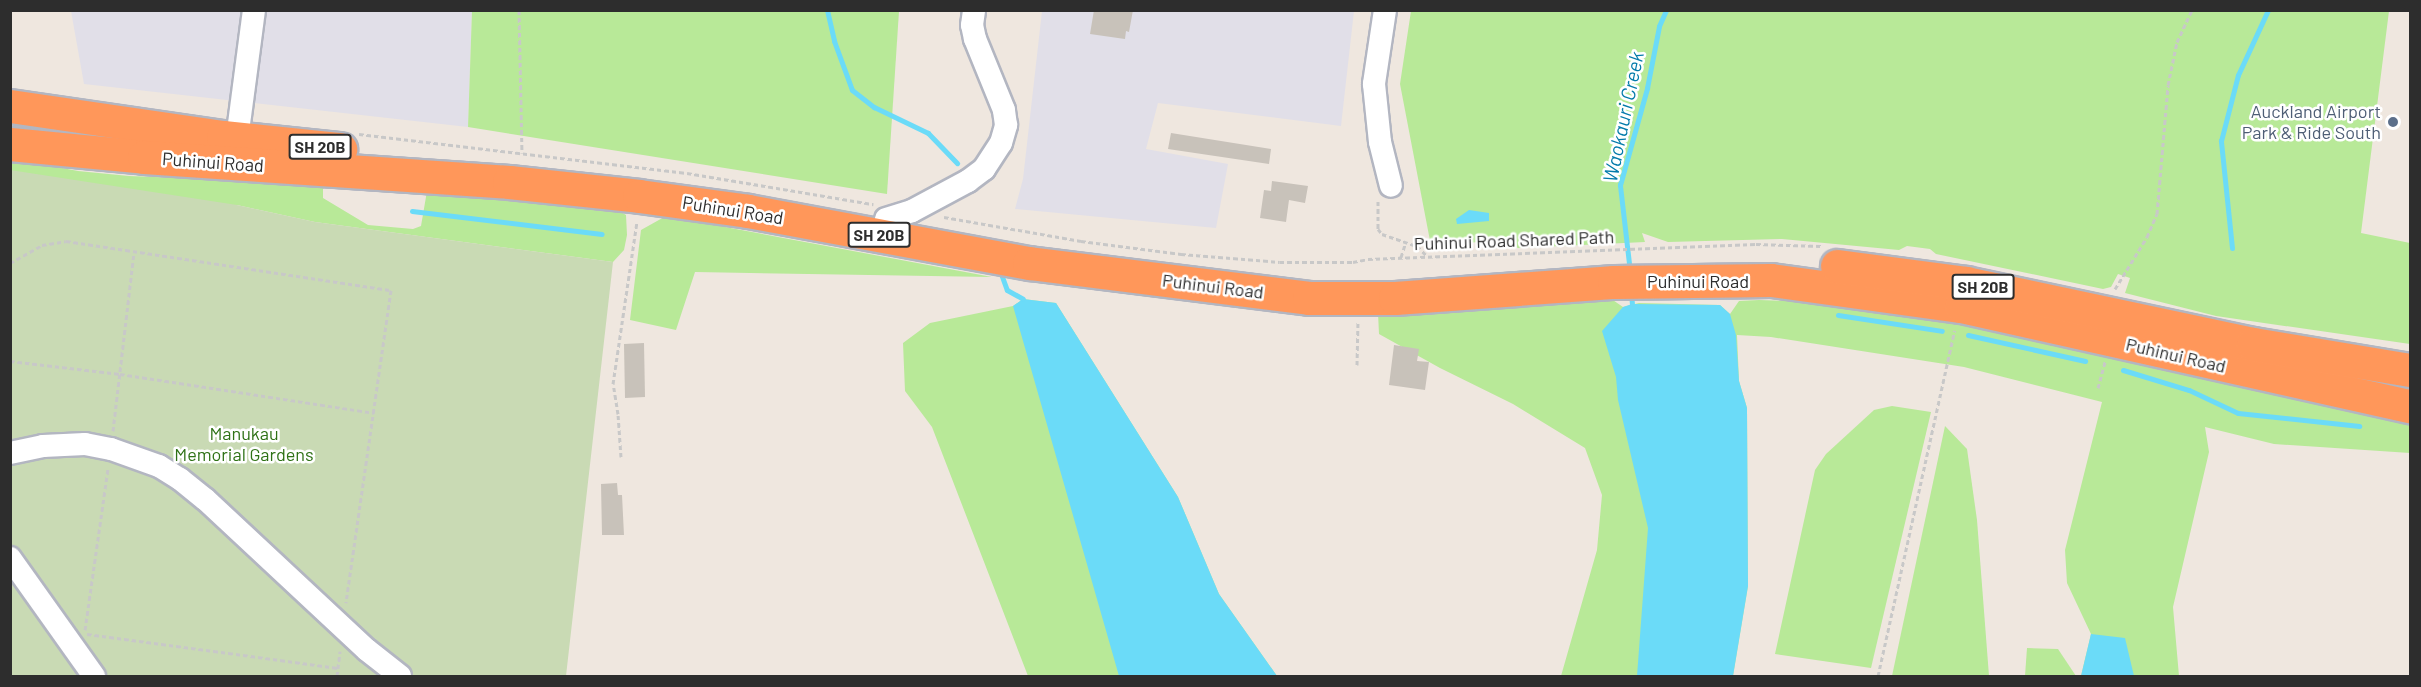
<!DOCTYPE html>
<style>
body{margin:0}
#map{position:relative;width:2421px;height:687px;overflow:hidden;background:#efe7df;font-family:Barlow,sans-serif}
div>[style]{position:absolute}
.industrial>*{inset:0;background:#e1dfe8}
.green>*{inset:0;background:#b8e998}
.cemetery>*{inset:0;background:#c9dab4}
.water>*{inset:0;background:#6bdbf8}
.stream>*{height:5px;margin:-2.5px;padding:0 2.5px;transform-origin:2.5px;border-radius:2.5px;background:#6bdbf8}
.building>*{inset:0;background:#c8c2ba}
.path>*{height:3px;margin-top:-1.5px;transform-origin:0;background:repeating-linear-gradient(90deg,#c8c8c8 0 4.5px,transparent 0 7.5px)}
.roads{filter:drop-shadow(2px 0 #b3b6c1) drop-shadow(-2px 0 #b3b6c1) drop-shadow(0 2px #b3b6c1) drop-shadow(0 -2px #b3b6c1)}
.minor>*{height:22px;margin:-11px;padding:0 11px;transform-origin:11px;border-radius:11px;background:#fff}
.highway>*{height:33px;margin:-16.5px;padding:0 16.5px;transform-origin:16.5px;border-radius:16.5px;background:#ff975a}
.dots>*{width:16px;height:16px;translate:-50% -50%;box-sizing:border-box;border:3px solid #fff;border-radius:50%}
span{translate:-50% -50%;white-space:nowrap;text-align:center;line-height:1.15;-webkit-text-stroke:5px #fff;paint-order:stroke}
.shield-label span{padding:2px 4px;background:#fff;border:2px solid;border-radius:4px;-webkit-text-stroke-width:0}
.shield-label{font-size:16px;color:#2d2d2d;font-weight:700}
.service-label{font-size:18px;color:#4e5e75}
.right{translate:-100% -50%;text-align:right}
.street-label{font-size:18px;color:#2d2d2d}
.park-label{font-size:18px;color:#2e7115}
.water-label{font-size:20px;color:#047baa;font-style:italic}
.frame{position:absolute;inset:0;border:12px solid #2d2d2d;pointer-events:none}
</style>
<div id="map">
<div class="industrial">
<i style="clip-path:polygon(71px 11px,472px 11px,468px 127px,84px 84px)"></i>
<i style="clip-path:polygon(1042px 11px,1354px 11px,1341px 126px,1158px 103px,1146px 149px,1228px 164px,1216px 228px,1015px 209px,1023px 179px)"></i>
</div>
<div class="green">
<i style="clip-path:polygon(472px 11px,899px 11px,887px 194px,468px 127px)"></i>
<i style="clip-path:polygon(1411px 11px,2389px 11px,2361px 233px,2410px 243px,2410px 344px,2216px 316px,2125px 293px,2130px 278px,2118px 274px,2111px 287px,2103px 289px,1936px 254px,1930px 249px,1907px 246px,1899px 250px,1782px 239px,1668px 242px,1642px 233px,1645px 242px,1518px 248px,1502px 240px,1431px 246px,1400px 84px)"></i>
<i style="clip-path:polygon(10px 158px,78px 171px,129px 176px,329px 184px,323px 189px,323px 198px,368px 225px,413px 229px,421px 226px,427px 191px,619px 211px,626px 215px,627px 235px,624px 250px,613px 262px,315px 222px,237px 205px,11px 207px)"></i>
<i style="clip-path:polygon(666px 216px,992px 277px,695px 272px,676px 330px,630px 320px,641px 230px)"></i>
<i style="clip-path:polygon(1607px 296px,1623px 307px,1639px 303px,1720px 305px,1730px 314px,1739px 301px,1759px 300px,1890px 304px,2027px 338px,2219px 376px,2410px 422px,2410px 453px,2274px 444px,2205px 427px,2209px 452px,2173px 607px,2179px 676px,2081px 676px,2091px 634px,2067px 583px,2065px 550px,2102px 402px,1964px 367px,1771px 337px,1737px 335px,1739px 381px,1747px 408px,1748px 586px,1733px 676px,1561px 676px,1597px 550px,1602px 495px,1585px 448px,1513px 404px,1440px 368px,1379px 334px,1378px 313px,1401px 308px,1572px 303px)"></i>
<i style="clip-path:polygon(1023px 299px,1056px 303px,1178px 497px,1219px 594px,1277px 676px,1028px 676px,932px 427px,905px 391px,903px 343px,930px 323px,1013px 306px)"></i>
<i style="clip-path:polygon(1892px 406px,1931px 412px,1871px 668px,1775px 654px,1815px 470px,1826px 454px,1874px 410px)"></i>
<i style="clip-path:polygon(1945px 426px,1967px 449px,1977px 520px,1989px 676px,1892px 676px)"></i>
<i style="clip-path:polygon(2027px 648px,2058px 649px,2076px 676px,2025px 676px)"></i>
</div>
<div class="cemetery">
<i style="clip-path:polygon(10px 170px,237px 205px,315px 222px,613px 262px,566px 676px,11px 676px)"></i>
</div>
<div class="water">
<i style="clip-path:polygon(1469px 210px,1489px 213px,1489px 221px,1457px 224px,1456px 219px)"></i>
<i style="clip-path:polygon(1023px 299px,1056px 303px,1178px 497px,1219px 594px,1277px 676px,1119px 676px,1013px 306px)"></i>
<i style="clip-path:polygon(1632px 304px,1720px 305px,1730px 314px,1736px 335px,1739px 381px,1747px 408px,1748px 586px,1733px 676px,1637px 676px,1648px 528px,1618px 400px,1616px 377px,1602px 331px,1623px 307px)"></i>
<i style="clip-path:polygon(2091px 634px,2125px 638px,2134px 676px,2081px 676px)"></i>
</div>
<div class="stream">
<i style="left:827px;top:10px;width:32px;rotate:77deg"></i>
<i style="left:834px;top:41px;width:52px;rotate:69.8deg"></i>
<i style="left:852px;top:90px;width:28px;rotate:38deg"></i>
<i style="left:874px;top:107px;width:60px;rotate:25.7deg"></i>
<i style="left:928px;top:133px;width:42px;rotate:46deg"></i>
<i style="left:412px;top:211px;width:191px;rotate:6.9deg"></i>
<i style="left:2232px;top:248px;width:108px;rotate:-95.9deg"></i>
<i style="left:2221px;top:141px;width:68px;rotate:-75.6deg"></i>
<i style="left:2238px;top:75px;width:72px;rotate:-65.2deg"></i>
<i style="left:1000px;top:271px;width:20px;rotate:70deg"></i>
<i style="left:1007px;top:290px;width:18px;rotate:29deg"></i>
<i style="left:1630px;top:272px;width:88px;rotate:-96.6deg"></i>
<i style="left:1620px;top:185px;width:101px;rotate:-74.4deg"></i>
<i style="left:1647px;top:88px;width:63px;rotate:-79deg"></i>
<i style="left:1659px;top:26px;width:17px;rotate:-66deg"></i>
<i style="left:1631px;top:293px;width:11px;rotate:85deg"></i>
<i style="left:1838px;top:315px;width:105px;rotate:8.7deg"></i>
<i style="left:1968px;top:335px;width:120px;rotate:12.5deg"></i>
<i style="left:2123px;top:370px;width:69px;rotate:16.9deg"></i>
<i style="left:2189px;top:390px;width:54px;rotate:25.1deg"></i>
<i style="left:2238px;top:413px;width:122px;rotate:6.1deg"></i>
</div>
<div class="building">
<i style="clip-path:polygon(1094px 10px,1133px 10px,1129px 32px,1126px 31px,1125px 39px,1090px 34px)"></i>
<i style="clip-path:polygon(1171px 133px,1271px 149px,1269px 164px,1168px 149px)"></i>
<i style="clip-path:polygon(1272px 181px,1308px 186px,1305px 203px,1289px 200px,1286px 222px,1260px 218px,1264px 190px,1271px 191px)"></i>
<i style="clip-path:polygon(644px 343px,645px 397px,625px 398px,624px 344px)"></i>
<i style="clip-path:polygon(1394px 345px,1419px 349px,1417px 361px,1429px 362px,1425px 390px,1389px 385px)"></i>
<i style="clip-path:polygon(617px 483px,618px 495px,622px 495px,624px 535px,602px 535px,601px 484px)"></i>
</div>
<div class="path">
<i style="left:519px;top:10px;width:143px;rotate:88.8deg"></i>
<i style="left:359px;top:134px;width:330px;rotate:6.8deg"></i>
<i style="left:687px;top:173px;width:189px;rotate:9.5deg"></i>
<i style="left:1378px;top:201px;width:28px;rotate:90deg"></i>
<i style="left:1378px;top:229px;width:6px;rotate:51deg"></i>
<i style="left:1382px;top:234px;width:37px;rotate:19deg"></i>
<i style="left:1417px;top:246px;width:14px;rotate:45deg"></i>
<i style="left:944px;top:217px;width:139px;rotate:9.9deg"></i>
<i style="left:1081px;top:241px;width:101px;rotate:7.4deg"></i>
<i style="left:1181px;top:254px;width:99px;rotate:4.6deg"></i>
<i style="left:1280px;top:262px;width:73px"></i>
<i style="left:1353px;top:262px;width:15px;rotate:-11deg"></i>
<i style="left:1368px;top:259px;width:388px;rotate:-2.2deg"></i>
<i style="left:1756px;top:244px;width:65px;rotate:1.8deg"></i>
<i style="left:1401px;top:257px;width:16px;rotate:-72deg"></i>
<i style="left:10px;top:263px;width:37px;rotate:-29deg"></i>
<i style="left:42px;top:245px;width:24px;rotate:-9deg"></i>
<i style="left:66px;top:241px;width:329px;rotate:8.6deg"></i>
<i style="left:391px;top:290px;width:316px;rotate:98.2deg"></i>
<i style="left:2115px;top:289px;width:61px;rotate:-58.4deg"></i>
<i style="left:2147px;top:237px;width:25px;rotate:-67deg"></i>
<i style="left:2157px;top:214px;width:129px;rotate:-85.1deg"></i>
<i style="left:2168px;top:85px;width:44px;rotate:-78.2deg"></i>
<i style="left:2177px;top:42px;width:35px;rotate:-65deg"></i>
<i style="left:10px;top:361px;width:111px;rotate:6.7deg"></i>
<i style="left:120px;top:374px;width:257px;rotate:8.7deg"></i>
<i style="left:1357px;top:365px;width:43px;rotate:-88.7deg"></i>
<i style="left:2098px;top:388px;width:28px;rotate:-75deg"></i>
<i style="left:113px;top:431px;width:179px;rotate:-83.3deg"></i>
<i style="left:621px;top:457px;width:43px;rotate:-94deg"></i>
<i style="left:618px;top:414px;width:30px;rotate:-99deg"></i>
<i style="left:613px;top:384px;width:165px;rotate:-81.6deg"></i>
<i style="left:85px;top:630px;width:164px;rotate:-81.9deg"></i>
<i style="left:87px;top:634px;width:253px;rotate:7.7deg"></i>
<i style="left:337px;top:676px;width:25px;rotate:-83deg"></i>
<i style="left:1878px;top:676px;width:354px;rotate:-77.5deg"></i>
</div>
<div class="roads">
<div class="minor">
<i style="left:1385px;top:10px;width:75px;rotate:98.5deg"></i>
<i style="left:1374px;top:84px;width:58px;rotate:84.1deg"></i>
<i style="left:1380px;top:142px;width:45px;rotate:76deg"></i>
<i style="left:237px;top:139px;width:130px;rotate:-82.5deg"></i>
<i style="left:886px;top:219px;width:27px;rotate:-17deg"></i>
<i style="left:912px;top:211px;width:64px;rotate:-28.2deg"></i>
<i style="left:968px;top:181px;width:20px;rotate:-37deg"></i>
<i style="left:984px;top:169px;width:31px;rotate:-57deg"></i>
<i style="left:1001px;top:143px;width:19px;rotate:-74deg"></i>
<i style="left:1006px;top:125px;width:15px;rotate:-98deg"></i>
<i style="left:1004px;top:110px;width:77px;rotate:-112.2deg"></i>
<i style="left:975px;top:39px;width:14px;rotate:-102deg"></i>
<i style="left:972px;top:25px;width:15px;rotate:-82deg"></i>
<i style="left:10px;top:453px;width:34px;rotate:-12deg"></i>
<i style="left:43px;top:446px;width:42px;rotate:-2.7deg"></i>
<i style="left:85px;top:444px;width:26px;rotate:11deg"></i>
<i style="left:111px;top:449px;width:51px;rotate:19.5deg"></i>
<i style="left:159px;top:466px;width:25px;rotate:32deg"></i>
<i style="left:180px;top:479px;width:32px;rotate:39deg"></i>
<i style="left:205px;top:499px;width:221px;rotate:43deg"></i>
<i style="left:367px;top:650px;width:42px;rotate:38.2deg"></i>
<i style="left:10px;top:558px;width:145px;rotate:54.6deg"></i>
</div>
<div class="highway">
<i style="left:10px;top:106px;width:215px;rotate:8.3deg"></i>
<i style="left:223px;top:137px;width:118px;rotate:5.9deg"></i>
<i style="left:10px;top:144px;width:135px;rotate:5.5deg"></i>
<i style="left:144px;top:157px;width:366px;rotate:3.9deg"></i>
<i style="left:509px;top:182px;width:131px;rotate:6.1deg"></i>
<i style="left:639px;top:196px;width:110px;rotate:7.8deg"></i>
<i style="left:748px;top:211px;width:286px;rotate:10.5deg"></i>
<i style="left:1029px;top:263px;width:282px;rotate:7.1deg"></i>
<i style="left:1309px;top:298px;width:86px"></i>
<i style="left:1395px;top:298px;width:220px;rotate:-4.2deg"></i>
<i style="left:1614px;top:282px;width:157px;rotate:-0.7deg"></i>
<i style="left:1771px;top:280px;width:192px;rotate:7.8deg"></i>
<i style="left:1961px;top:306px;width:460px;rotate:12.6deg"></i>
<i style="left:1837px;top:266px;width:130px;rotate:7.5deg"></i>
<i style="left:1966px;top:283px;width:293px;rotate:12deg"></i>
<i style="left:2253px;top:344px;width:159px;rotate:9.4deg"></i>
</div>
</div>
<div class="dots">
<i style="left:2393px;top:122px;background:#5c6f8a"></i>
</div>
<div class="shield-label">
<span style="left:320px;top:147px">SH 20B</span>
<span style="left:879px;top:235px">SH 20B</span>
<span style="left:1983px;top:287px">SH 20B</span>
</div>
<div class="service-label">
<span class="right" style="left:2381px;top:122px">Auckland Airport<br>Park &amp; Ride South</span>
</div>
<div class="street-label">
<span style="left:213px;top:162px;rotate:4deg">Puhinui Road</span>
<span style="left:733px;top:210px;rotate:9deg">Puhinui Road</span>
<span style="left:1514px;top:240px;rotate:-2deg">Puhinui Road Shared Path</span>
<span style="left:1698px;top:281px">Puhinui Road</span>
<span style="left:1213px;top:286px;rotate:7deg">Puhinui Road</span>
<span style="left:2176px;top:355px;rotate:13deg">Puhinui Road</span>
</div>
<div class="park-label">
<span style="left:244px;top:444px">Manukau<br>Memorial Gardens</span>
</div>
<div class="water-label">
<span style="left:1623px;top:117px;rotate:-78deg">Waokauri Creek</span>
</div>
<div class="frame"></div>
</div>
